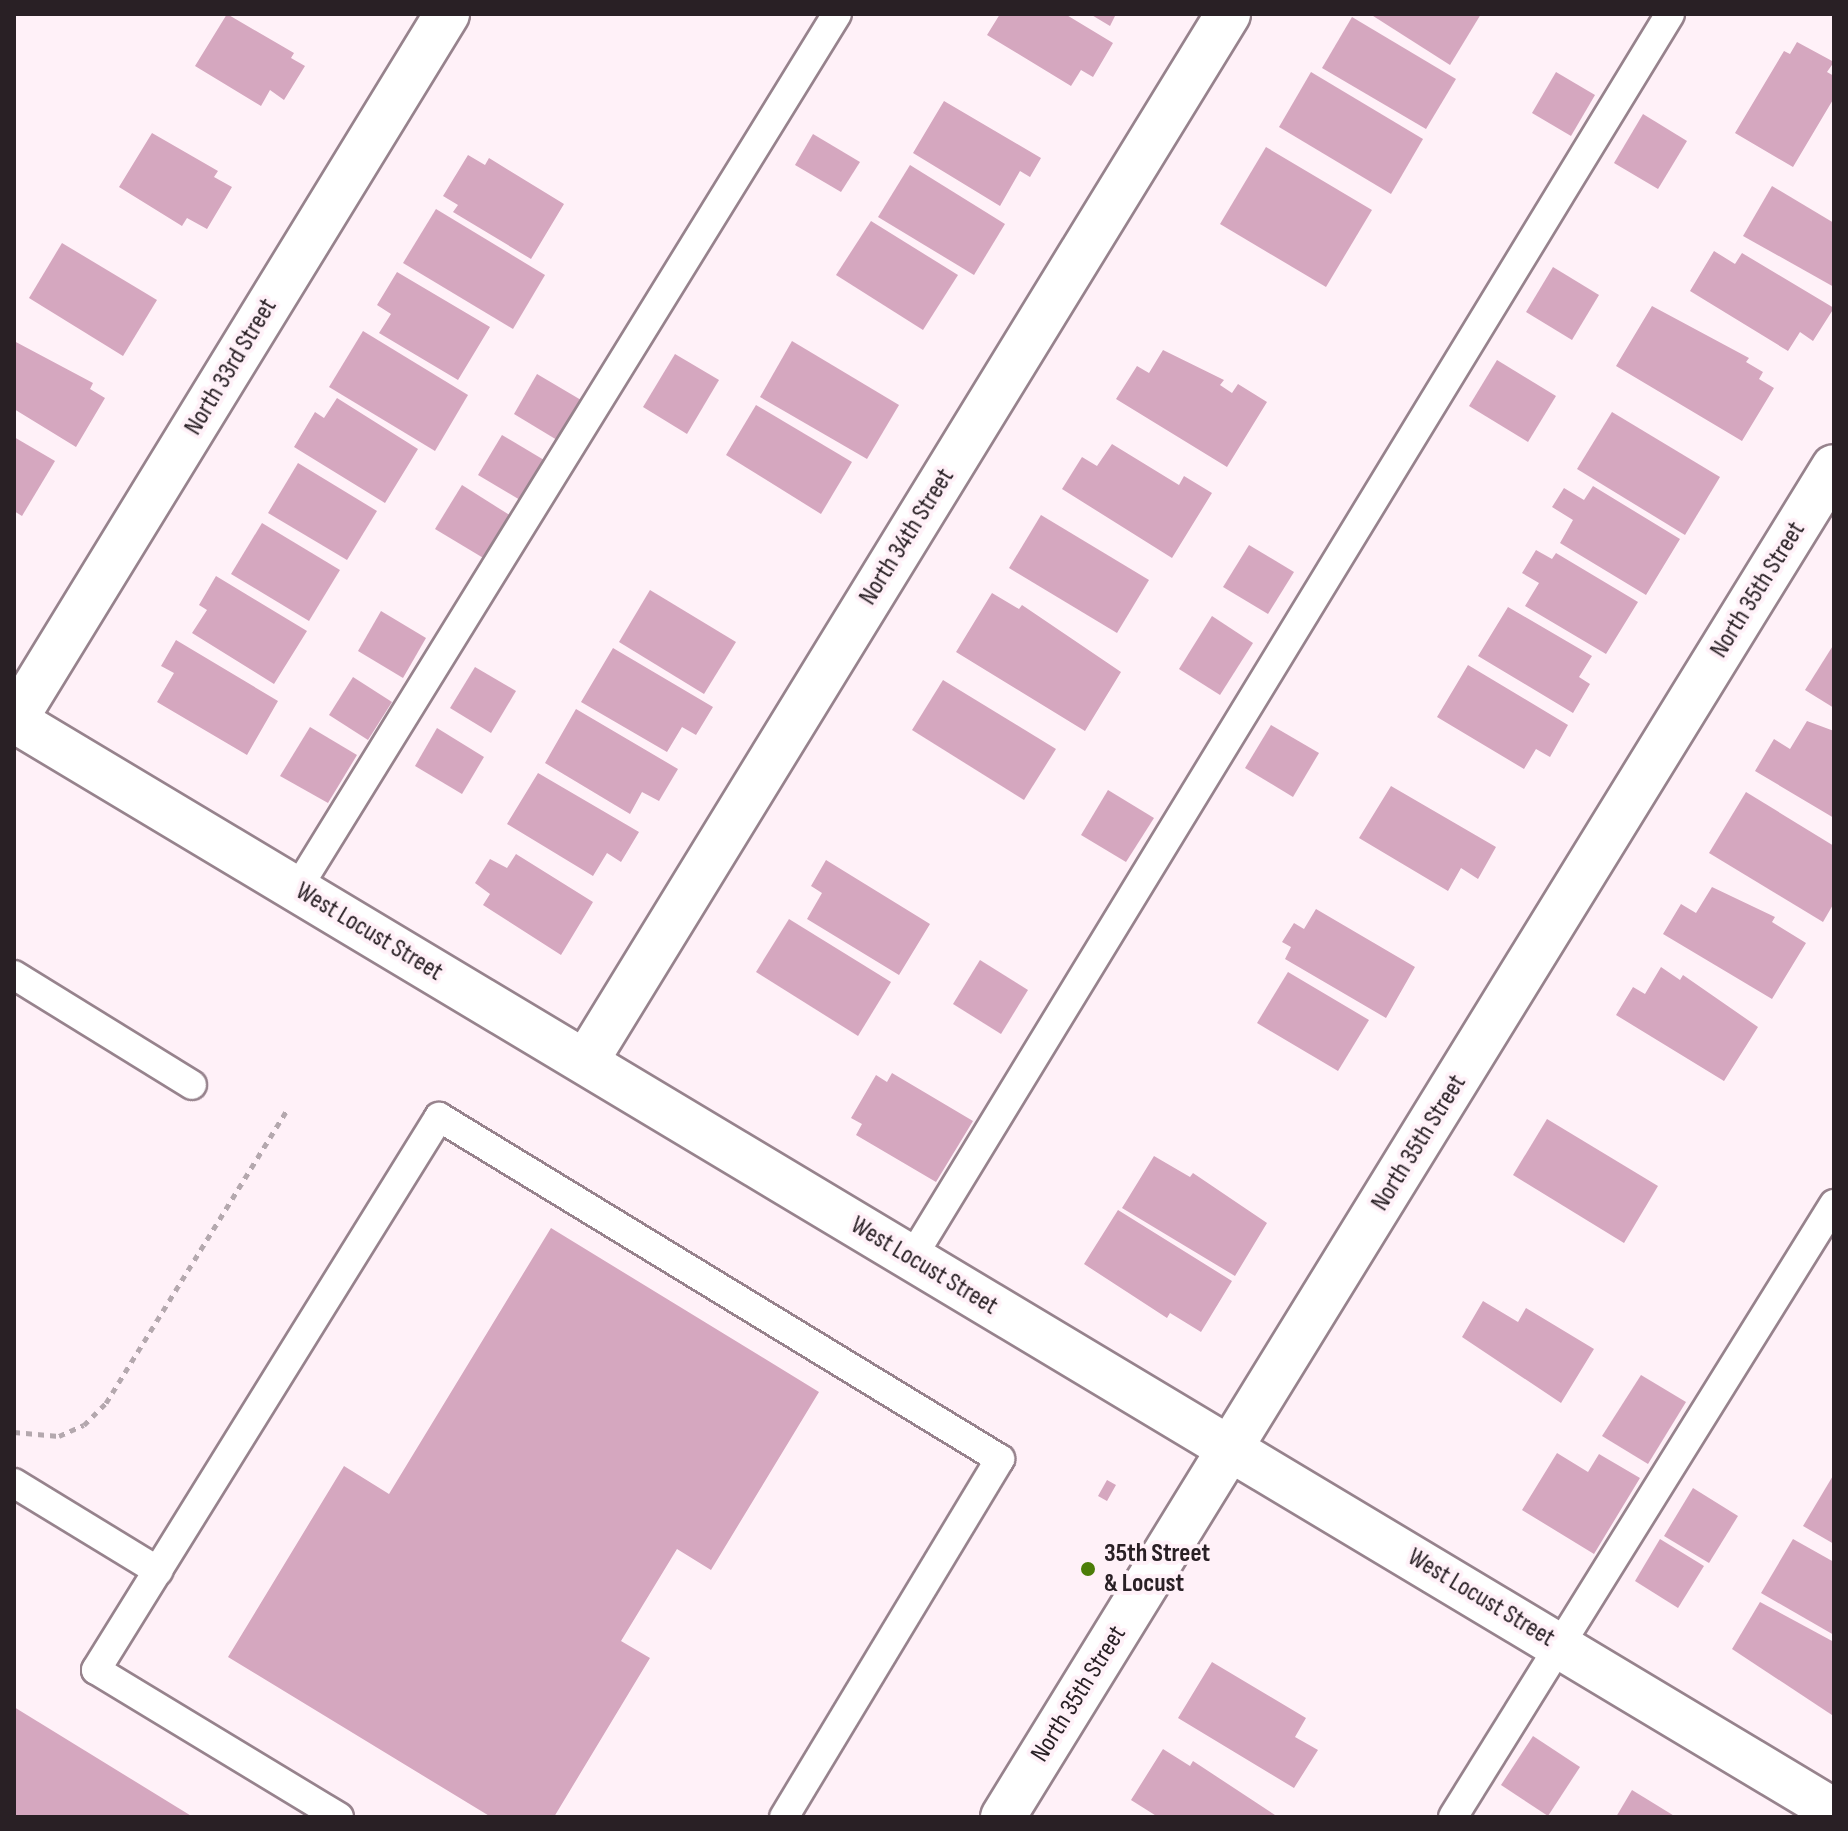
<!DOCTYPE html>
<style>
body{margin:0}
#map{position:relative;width:1848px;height:1831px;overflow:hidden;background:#fff1f8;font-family:"Sofia Sans Condensed",sans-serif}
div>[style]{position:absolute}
.building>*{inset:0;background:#d5a7bf}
.path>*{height:5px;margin-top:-2.5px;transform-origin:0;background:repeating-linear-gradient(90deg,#b4a8ae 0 6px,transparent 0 12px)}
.roads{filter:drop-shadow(2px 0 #97838d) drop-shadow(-2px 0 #97838d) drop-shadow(0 2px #97838d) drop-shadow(0 -2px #97838d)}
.lane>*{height:28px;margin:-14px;padding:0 14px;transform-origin:14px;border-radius:14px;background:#fff}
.street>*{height:44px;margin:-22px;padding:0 22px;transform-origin:22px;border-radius:22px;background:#fff}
.secondary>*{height:44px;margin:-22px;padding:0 22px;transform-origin:22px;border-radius:22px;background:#fff}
.dots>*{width:22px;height:22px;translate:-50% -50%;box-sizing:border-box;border:4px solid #fff1f8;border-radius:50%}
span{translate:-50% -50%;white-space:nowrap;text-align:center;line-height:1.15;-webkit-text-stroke:8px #fff1f8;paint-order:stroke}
.street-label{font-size:26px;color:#292025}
.poi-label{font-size:26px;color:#292025;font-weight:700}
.left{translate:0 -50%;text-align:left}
.frame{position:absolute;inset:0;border:16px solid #292025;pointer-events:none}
</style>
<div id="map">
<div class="building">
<i style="clip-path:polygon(227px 14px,294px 53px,291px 58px,305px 66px,284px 100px,270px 90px,261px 106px,195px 66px)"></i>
<i style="clip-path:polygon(1000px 14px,1065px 14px,1113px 43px,1093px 77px,1081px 70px,1071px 86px,987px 35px)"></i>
<i style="clip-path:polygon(1090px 14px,1116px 14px,1110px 26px)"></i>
<i style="clip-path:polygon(1370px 14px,1481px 14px,1450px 65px)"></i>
<i style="clip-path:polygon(1352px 17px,1456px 79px,1426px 129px,1322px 68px)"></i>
<i style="clip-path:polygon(1797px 42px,1834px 62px,1827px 72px,1834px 76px,1834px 98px,1793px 167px,1735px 133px,1784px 51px,1790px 54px)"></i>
<i style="clip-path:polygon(1311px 72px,1423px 139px,1391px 194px,1279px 127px)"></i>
<i style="clip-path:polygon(1556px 72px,1595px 95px,1571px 136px,1532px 113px)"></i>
<i style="clip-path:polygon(944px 101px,1041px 158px,1030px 177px,1020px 171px,1000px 206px,913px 153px)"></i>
<i style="clip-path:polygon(1643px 114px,1687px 141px,1658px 189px,1614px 163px)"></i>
<i style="clip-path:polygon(152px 133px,218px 171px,214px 177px,232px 187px,207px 229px,187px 218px,182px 226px,119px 187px)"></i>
<i style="clip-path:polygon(813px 134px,860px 162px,841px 192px,795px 165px)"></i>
<i style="clip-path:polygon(1266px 147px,1372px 210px,1326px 287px,1220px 224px)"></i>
<i style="clip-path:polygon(468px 155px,485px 165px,489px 158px,564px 204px,531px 259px,453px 212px,458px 205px,443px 196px)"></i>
<i style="clip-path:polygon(910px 165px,1005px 224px,974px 275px,878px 217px)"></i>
<i style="clip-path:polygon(1772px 186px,1834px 223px,1834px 287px,1743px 236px)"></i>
<i style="clip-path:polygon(436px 209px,545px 275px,513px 329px,403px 263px)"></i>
<i style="clip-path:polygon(871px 221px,958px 275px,923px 330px,836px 275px)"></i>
<i style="clip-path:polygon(62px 243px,157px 300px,123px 356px,29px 298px)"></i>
<i style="clip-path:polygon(1714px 251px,1735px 264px,1742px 253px,1834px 308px,1813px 341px,1800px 332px,1788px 351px,1690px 291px)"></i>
<i style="clip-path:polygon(1553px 267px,1599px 295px,1572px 340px,1526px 312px)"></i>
<i style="clip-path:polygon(397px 272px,490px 327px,458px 380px,379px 333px,391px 314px,377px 305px)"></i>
<i style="clip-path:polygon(1652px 306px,1749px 358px,1746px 362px,1763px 372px,1759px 379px,1774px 388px,1742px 441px,1616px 366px)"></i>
<i style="clip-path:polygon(363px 331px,468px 395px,435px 451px,329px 387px)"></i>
<i style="clip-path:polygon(14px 341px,93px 383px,90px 389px,105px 398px,76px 447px,14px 409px)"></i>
<i style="clip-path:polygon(792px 341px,899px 405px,867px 459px,760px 397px)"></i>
<i style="clip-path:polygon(1163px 350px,1224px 380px,1220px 385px,1232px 393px,1238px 384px,1267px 402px,1227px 467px,1116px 399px,1137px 366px,1149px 373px)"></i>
<i style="clip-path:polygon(675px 354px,719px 380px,687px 434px,643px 407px)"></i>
<i style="clip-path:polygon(1497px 360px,1556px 396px,1528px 442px,1469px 406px)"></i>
<i style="clip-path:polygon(537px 374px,581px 400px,557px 440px,514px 414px)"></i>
<i style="clip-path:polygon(337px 398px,418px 449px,385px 503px,294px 447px,315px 412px,324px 418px)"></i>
<i style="clip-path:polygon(756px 405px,852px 462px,821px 514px,726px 455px)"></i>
<i style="clip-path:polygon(1612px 412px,1720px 477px,1685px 535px,1577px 469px)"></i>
<i style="clip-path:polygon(502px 435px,544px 460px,520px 500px,478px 475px)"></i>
<i style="clip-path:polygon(14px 437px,55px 461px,22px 516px,14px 511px)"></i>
<i style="clip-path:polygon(1112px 444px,1179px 485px,1184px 476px,1212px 493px,1172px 558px,1062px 489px,1082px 457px,1097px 466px)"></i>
<i style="clip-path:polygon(298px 463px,377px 511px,347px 560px,268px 513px)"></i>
<i style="clip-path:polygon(462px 485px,511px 516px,485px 559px,435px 529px)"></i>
<i style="clip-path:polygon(1593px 486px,1680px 539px,1646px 595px,1560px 543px,1573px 520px,1552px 507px,1564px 488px,1584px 500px)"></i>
<i style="clip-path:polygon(1041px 515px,1149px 580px,1117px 633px,1009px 568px)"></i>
<i style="clip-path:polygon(262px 523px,340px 570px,309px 621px,231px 574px)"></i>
<i style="clip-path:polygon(1249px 545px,1294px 572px,1268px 614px,1223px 587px)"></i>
<i style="clip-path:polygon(1536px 550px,1552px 559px,1556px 553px,1638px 602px,1606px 654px,1525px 606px,1539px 583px,1522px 573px)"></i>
<i style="clip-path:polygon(216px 576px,307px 631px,274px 684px,192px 633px,207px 610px,199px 605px)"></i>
<i style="clip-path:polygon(650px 590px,736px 642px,704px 694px,619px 642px)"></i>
<i style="clip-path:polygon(992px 593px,1019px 609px,1022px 605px,1121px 672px,1085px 731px,956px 652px)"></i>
<i style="clip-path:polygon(1508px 607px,1592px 656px,1579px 677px,1590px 684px,1573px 713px,1478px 656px)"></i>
<i style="clip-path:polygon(381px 611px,426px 638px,403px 678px,358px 651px)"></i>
<i style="clip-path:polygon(1212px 616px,1253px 643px,1220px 695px,1179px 669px)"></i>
<i style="clip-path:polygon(176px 640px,278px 701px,247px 755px,157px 702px,174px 673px,161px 666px)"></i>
<i style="clip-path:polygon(1834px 644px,1834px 708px,1805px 690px)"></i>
<i style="clip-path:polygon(613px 648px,713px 707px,696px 735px,682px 727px,667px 752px,581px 702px)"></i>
<i style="clip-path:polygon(1468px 665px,1568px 725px,1550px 757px,1536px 749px,1524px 769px,1437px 717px)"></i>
<i style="clip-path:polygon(475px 667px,516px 691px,491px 733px,450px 708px)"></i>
<i style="clip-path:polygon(353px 677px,392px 702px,368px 740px,329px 715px)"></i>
<i style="clip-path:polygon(943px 680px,1056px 749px,1024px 800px,912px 730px)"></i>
<i style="clip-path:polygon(576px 709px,678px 769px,659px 801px,642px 792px,630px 814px,545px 763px)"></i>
<i style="clip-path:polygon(1807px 721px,1834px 731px,1834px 818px,1755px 771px,1774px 739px,1790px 749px)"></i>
<i style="clip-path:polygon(1271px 725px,1319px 753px,1293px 797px,1245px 768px)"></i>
<i style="clip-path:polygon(310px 727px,357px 755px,328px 803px,280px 776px)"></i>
<i style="clip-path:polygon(437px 728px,484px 757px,462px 794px,415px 766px)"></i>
<i style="clip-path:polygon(538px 773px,639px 832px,621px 862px,607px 853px,593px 876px,507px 824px)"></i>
<i style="clip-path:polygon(1391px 786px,1496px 847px,1478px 879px,1461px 868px,1448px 891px,1359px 838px)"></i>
<i style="clip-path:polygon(1108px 790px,1154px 818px,1126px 862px,1081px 835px)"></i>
<i style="clip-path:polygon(1746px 792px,1834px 846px,1834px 903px,1823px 922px,1709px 853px)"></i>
<i style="clip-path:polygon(516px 854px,593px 902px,561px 955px,483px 905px,490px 894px,475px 883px,490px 859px,507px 868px)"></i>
<i style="clip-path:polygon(826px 860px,930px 924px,899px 975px,807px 919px,822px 893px,811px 886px)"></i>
<i style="clip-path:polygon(1712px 887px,1775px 917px,1772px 922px,1806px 943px,1772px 999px,1663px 934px,1681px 904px,1696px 913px)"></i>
<i style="clip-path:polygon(1316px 909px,1415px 967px,1386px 1018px,1285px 959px,1291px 947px,1282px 942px,1294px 923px,1304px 929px)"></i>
<i style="clip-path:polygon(789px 919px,891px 982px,858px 1036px,756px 972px)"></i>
<i style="clip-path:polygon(980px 960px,1028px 990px,1001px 1034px,953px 1004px)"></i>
<i style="clip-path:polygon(1661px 967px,1680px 980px,1683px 975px,1758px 1027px,1724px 1081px,1616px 1015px,1633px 987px,1645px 994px)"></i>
<i style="clip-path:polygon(1288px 972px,1369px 1020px,1338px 1071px,1257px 1023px)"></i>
<i style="clip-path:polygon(892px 1073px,973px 1121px,936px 1182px,856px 1135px,862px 1124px,851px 1118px,876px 1075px,887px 1082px)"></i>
<i style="clip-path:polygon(1547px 1119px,1658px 1186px,1624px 1243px,1513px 1175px)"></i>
<i style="clip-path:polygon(1154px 1156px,1190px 1177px,1193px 1173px,1267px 1223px,1235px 1276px,1122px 1208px)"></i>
<i style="clip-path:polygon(1118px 1210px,1232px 1281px,1201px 1332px,1170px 1313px,1167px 1318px,1084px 1264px)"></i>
<i style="clip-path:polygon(551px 1228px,819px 1392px,711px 1570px,677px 1549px,621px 1641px,650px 1658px,554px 1817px,491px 1817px,228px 1657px,344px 1466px,389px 1494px)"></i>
<i style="clip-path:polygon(1483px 1301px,1518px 1322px,1526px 1308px,1594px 1349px,1561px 1403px,1462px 1337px)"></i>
<i style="clip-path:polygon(1641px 1375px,1686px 1402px,1648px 1464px,1602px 1436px)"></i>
<i style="clip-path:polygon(1557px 1453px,1588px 1472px,1599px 1454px,1640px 1478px,1594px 1554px,1522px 1510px)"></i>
<i style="clip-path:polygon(1834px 1474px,1834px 1544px,1803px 1526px)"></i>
<i style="clip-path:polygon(1107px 1480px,1116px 1485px,1107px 1501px,1098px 1496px)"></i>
<i style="clip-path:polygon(1693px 1488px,1738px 1516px,1709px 1563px,1664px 1536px)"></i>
<i style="clip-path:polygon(1660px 1539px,1704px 1566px,1678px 1608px,1635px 1581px)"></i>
<i style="clip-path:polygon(1793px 1539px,1834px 1562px,1834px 1635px,1761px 1593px)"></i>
<i style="clip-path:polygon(1760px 1602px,1834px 1642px,1832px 1715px,1732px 1649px)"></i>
<i style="clip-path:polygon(1212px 1662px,1306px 1718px,1295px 1737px,1318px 1750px,1294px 1788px,1178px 1718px)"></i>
<i style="clip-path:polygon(14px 1707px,193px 1817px,14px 1817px)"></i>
<i style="clip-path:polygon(1533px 1736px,1580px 1767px,1548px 1816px,1501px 1785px)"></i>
<i style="clip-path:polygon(1163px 1749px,1190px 1766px,1193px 1761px,1278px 1817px,1158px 1817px,1131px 1800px)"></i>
<i style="clip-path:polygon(1632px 1790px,1676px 1817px,1616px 1817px)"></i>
</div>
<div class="path">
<i style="left:14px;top:1432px;width:45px;rotate:5.1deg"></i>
<i style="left:59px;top:1436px;width:27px;rotate:-24deg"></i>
<i style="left:84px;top:1425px;width:31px;rotate:-45deg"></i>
<i style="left:106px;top:1403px;width:344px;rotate:-58.3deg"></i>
</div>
<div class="roads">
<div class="lane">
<i style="left:297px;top:889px;width:1028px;rotate:-58.32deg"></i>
<i style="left:14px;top:975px;width:209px;rotate:31.7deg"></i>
<i style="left:911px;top:1259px;width:1458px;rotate:-58.63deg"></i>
<i style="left:14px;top:1483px;width:169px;rotate:31.4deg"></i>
<i style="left:339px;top:1817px;width:284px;rotate:-148.8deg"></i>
<i style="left:96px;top:1670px;width:651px;rotate:-58.19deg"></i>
<i style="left:439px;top:1117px;width:657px;rotate:31.37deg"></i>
<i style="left:1000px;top:1459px;width:418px;rotate:121.1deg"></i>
<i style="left:1453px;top:1817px;width:722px;rotate:-58.14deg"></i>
</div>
<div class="street">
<i style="left:14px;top:721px;width:829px;rotate:-58.51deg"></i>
<i style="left:586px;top:1061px;width:1228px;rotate:-58.48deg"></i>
</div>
<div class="secondary">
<i style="left:14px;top:720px;width:2122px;rotate:30.94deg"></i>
<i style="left:1003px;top:1817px;width:1585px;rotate:-58.39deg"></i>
</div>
</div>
<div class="dots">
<i style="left:1088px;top:1569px;background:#4c7d08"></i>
</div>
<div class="street-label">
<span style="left:231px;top:367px;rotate:-59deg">North 33rd Street</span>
<span style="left:907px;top:537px;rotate:-58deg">North 34th Street</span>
<span style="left:1758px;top:590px;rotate:-58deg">North 35th Street</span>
<span style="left:369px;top:932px;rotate:31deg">West Locust Street</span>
<span style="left:1419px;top:1143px;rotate:-58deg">North 35th Street</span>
<span style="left:924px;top:1266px;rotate:31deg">West Locust Street</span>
<span style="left:1481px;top:1598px;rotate:31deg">West Locust Street</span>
<span style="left:1079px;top:1694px;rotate:-58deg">North 35th Street</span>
</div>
<div class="poi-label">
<span class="left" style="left:1104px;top:1569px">35th Street<br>&amp; Locust</span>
</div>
<div class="frame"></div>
</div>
